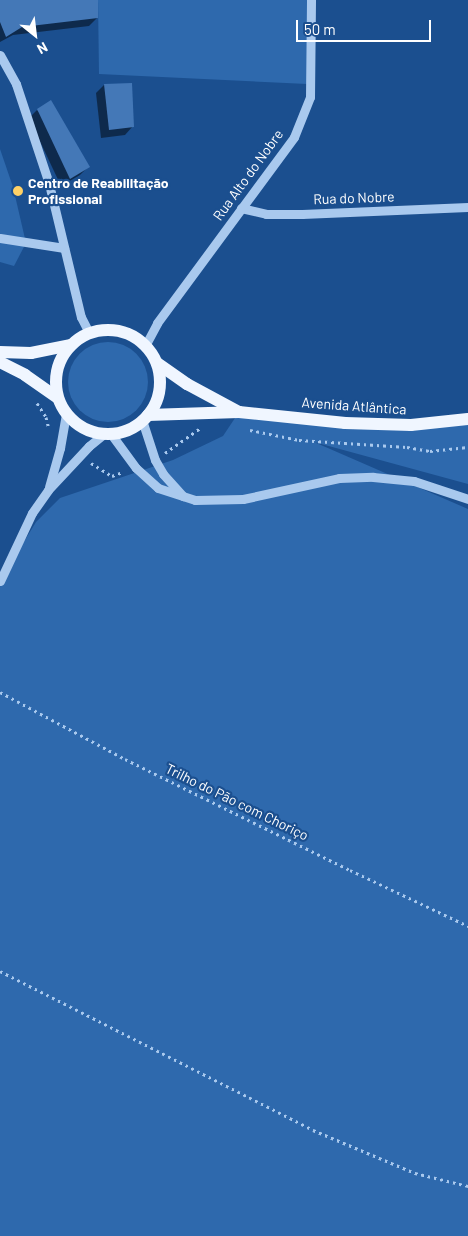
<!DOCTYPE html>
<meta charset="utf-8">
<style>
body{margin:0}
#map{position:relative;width:468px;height:1236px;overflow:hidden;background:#1b4f8f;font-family:Barlow,sans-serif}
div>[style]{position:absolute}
.green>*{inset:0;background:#2e69ad}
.round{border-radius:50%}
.shadow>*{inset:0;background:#0007}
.building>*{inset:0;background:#4478b7}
.path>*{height:3px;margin-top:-1.5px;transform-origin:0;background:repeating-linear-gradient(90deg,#a9c9ee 0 2.5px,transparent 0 6.5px)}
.minor>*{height:9px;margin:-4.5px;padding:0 4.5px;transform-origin:4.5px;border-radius:4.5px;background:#a9c9ee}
.major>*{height:12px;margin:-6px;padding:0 6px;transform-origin:6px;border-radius:6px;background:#f0f6ff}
.major>.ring{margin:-6px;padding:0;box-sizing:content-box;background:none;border:12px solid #f0f6ff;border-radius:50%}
.dots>*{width:14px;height:14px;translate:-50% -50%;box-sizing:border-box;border:2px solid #1b4f8f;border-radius:50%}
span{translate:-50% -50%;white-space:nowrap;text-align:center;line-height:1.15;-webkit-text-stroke:4.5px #1b4f8f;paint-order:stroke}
.street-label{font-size:14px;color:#fff}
.poi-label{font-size:14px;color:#fff;font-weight:700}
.left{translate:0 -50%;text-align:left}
.north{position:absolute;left:10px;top:10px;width:50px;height:50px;-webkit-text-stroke:4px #1b4f8f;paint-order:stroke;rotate:151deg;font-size:14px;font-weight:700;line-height:20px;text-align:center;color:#fff}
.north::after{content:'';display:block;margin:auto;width:18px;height:22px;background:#fff;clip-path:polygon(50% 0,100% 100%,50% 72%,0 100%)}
.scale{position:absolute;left:296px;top:20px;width:135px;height:22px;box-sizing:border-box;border:2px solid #fff;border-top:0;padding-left:6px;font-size:15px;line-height:18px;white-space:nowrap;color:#fff;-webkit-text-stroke:4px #1b4f8f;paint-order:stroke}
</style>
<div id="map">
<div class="green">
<i style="clip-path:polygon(98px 0,308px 0,307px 84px,99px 74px)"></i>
<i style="clip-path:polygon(0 149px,13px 187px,26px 243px,14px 266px,0 262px)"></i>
<i class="round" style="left:68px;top:342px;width:80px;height:80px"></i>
<i style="clip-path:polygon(239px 412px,345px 423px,468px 418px,468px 484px,314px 442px,468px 509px,468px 1236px,0 1236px,0 581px,36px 522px,60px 498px,173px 460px,223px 436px)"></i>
</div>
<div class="shadow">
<i style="clip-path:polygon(0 0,97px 0,97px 18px,89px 26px,13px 35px,0 42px)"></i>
<i style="clip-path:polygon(131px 84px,133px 126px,125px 135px,101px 138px,96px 93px,104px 85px)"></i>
<i style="clip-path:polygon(37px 110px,88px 167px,80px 175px,61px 186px,29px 118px)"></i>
</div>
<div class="building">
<i style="clip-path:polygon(0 0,98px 0,98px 18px,22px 27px,6px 37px,0 22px)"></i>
<i style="clip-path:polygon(132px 83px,134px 127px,109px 130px,104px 84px)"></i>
<i style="clip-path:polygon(51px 100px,90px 167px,70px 179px,37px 109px)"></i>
</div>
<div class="path">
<i style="left:37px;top:403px;width:17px;rotate:57deg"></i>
<i style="left:46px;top:417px;width:12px;rotate:76deg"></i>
<i style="left:250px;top:430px;width:50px;rotate:11.5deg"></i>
<i style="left:299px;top:440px;width:108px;rotate:3.7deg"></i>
<i style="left:407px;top:447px;width:23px;rotate:10deg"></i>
<i style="left:430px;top:451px;width:38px;rotate:-6deg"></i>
<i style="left:165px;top:453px;width:42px;rotate:-35.2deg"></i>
<i style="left:91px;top:463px;width:25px;rotate:32deg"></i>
<i style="left:112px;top:476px;width:12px;rotate:-20deg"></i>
<i style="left:0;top:692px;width:142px;rotate:28.2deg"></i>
<i style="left:125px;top:759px;width:251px;rotate:26.3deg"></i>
<i style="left:350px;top:870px;width:131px;rotate:25.4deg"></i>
<i style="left:0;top:971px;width:351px;rotate:26.9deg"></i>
<i style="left:313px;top:1130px;width:111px;rotate:22.9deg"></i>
<i style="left:415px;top:1173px;width:55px;rotate:13.8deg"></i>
</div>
<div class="minor">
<i style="left:0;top:55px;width:33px;rotate:61deg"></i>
<i style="left:16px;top:84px;width:105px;rotate:71.7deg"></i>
<i style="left:49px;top:184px;width:137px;rotate:76.5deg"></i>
<i style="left:81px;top:317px;width:18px;rotate:63deg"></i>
<i style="left:241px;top:208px;width:26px;rotate:13deg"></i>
<i style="left:266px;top:214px;width:36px"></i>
<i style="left:302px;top:214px;width:166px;rotate:-2.4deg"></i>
<i style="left:0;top:238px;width:65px;rotate:8.9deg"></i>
<i style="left:145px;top:346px;width:26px;rotate:-62deg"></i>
<i style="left:157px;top:323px;width:231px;rotate:-53.6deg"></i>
<i style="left:294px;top:137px;width:43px;rotate:-68.2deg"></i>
<i style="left:310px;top:97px;width:97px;rotate:-89.4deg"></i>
<i style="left:142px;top:420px;width:42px;rotate:72deg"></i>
<i style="left:155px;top:460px;width:16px;rotate:60deg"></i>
<i style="left:163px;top:474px;width:30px;rotate:48deg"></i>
<i style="left:111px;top:434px;width:42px;rotate:53.7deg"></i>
<i style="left:136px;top:468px;width:30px;rotate:42deg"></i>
<i style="left:158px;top:488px;width:39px;rotate:18deg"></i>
<i style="left:195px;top:500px;width:48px;rotate:-1.2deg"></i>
<i style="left:243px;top:499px;width:98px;rotate:-12.3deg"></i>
<i style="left:339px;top:478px;width:34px;rotate:-2deg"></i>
<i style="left:373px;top:477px;width:41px;rotate:5.6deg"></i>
<i style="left:414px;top:481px;width:57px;rotate:18.4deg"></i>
<i style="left:49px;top:487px;width:41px;rotate:-74.2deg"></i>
<i style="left:60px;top:448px;width:35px;rotate:-80deg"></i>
<i style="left:0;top:581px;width:75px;rotate:-64.8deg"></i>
<i style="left:32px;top:513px;width:28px;rotate:-55deg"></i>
<i style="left:48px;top:490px;width:60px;rotate:-47deg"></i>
<i style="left:89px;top:446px;width:19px;rotate:-39deg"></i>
</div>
<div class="major">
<i class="ring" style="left:56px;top:330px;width:92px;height:92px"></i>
<i style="left:0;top:352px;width:31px;rotate:2deg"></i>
<i style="left:31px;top:353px;width:41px;rotate:-11.3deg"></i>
<i style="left:0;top:362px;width:28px;rotate:27deg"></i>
<i style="left:25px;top:375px;width:39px;rotate:35deg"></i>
<i style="left:157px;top:363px;width:37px;rotate:35deg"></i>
<i style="left:187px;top:384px;width:59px;rotate:28.3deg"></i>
<i style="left:148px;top:415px;width:91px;rotate:-1.9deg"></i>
<i style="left:239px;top:412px;width:107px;rotate:5.9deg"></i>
<i style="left:345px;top:423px;width:66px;rotate:1.7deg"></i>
<i style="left:411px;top:425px;width:57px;rotate:-6deg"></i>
</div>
<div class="dots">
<i style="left:18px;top:191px;background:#ffd166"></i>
</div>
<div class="street-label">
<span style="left:248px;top:175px;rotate:-54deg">Rua Alto do Nobre</span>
<span style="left:354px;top:198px;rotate:-2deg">Rua do Nobre</span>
<span style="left:354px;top:406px;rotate:4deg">Avenida Atlântica</span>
<span style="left:237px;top:802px;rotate:26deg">Trilho do Pão com Choriço</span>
</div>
<div class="poi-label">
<span class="left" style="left:28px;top:191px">Centro de Reabilitação<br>Profissional</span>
</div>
<div class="north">N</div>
<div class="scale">50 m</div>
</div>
